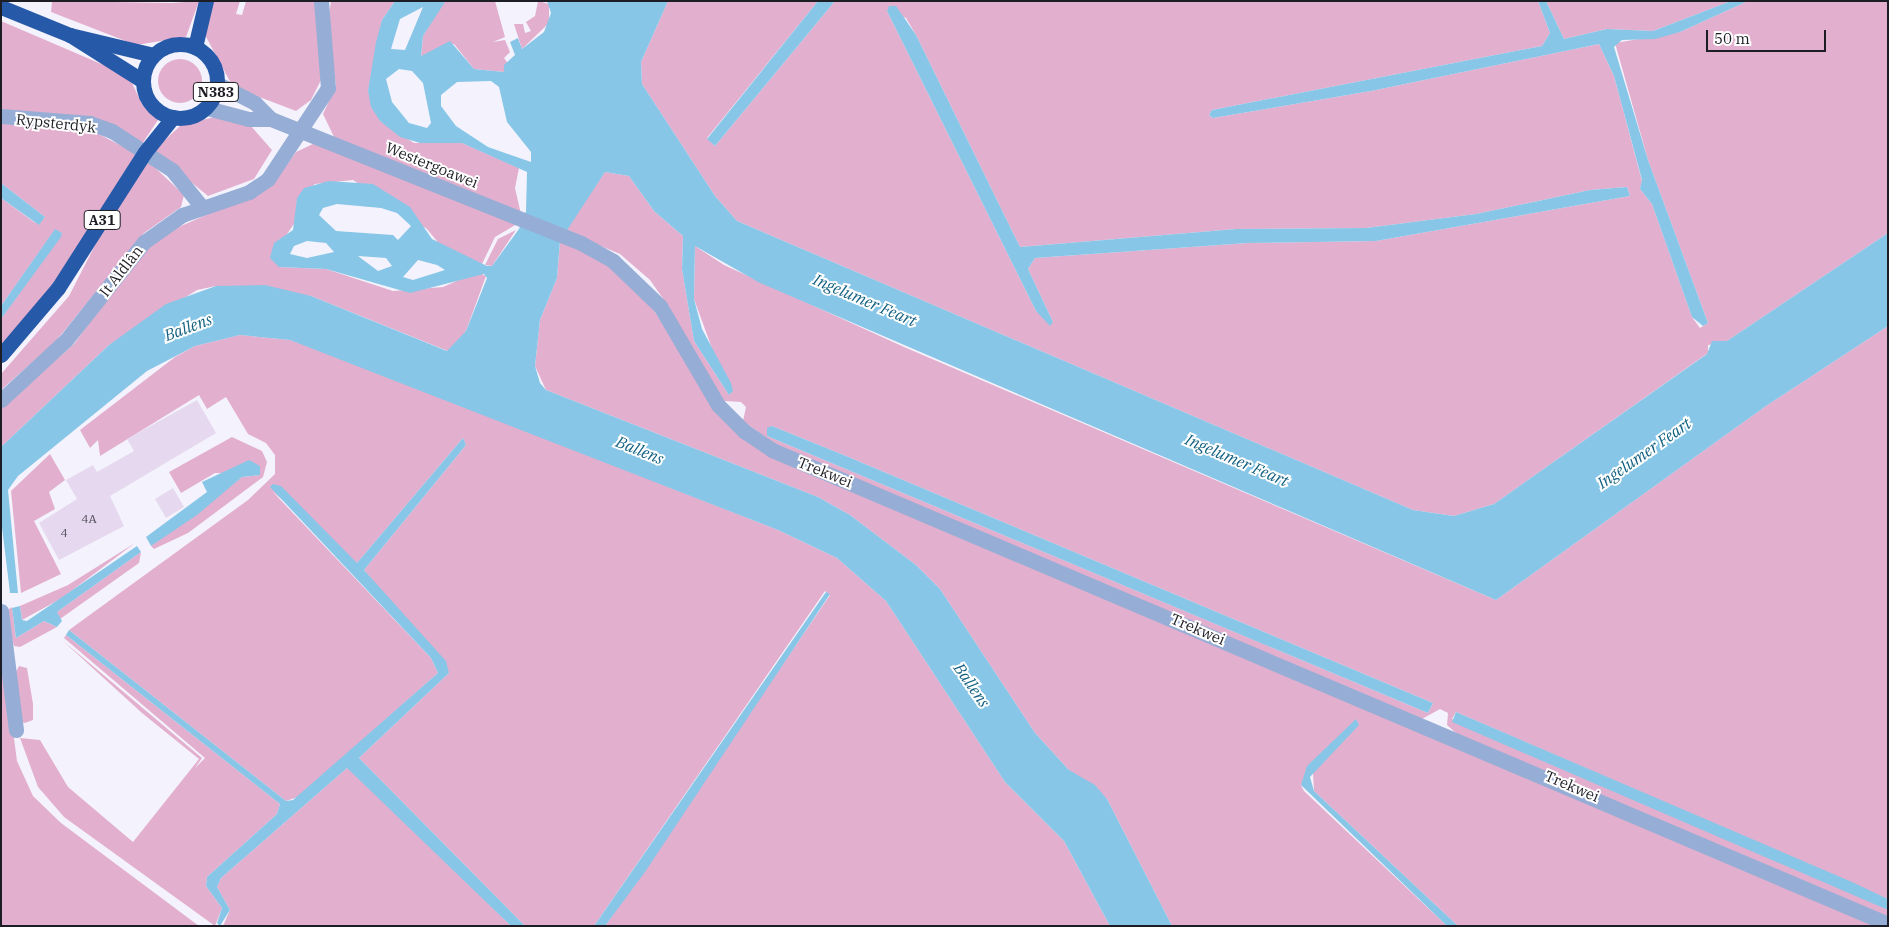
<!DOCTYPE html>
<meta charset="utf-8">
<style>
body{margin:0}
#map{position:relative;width:1889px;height:927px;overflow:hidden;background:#f4f3fd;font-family:"IBM Plex Serif",serif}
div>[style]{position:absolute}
.green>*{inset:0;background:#e3afce}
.round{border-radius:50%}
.water>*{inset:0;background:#88c6e7}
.building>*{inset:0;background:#e6d8ee}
.minor>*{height:15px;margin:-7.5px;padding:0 7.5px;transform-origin:7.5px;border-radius:7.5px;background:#96aed5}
.highway>*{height:15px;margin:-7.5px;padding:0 7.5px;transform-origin:7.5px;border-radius:7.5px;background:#265aa9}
.highway>.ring{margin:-7.5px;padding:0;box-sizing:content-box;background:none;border:15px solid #265aa9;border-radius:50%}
span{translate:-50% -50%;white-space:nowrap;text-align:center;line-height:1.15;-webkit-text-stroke:4px #fff;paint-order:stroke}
.number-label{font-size:12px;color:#4f4c57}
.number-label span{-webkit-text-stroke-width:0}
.shield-label span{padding:1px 4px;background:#fff;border:1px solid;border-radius:4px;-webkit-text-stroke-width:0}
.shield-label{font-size:14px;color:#1d1d25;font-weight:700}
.street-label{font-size:15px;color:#1d1d25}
.water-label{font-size:16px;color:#126080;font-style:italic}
.frame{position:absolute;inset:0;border:2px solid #1d1d25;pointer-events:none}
.scale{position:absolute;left:1706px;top:30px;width:120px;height:22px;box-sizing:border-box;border:2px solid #1d1d25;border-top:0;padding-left:6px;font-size:15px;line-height:18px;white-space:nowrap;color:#1d1d25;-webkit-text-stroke:4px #fff;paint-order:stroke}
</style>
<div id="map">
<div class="green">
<i style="clip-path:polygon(52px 1px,172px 3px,199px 1px,186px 37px,136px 45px,51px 12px)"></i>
<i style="clip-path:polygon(212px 1px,240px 1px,236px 14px,242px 15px,246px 1px,315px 1px,321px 80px,311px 100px,296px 111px,233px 87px,205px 35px)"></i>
<i style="clip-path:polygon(331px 1px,395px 1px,382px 20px,368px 91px,380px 121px,414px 143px,462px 143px,519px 168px,515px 188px,521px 214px,335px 139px,323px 114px,336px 86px,328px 22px)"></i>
<i style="clip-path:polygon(444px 1px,495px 1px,505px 37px,493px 42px,505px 40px,510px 52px,504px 58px,507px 62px,504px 72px,474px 69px,454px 44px,421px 56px,423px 36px)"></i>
<i style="clip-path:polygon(538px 1px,549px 4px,549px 23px,522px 49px,514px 24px,523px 24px,525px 33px,531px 31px,526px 22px,535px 16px)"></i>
<i style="clip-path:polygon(evenodd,668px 1px,818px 1px,707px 138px,715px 146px,835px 1px,1538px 1px,1550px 33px,1542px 46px,1212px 110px,1209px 115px,1213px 118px,1371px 91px,1599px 44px,1614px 76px,1642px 181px,1640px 189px,1652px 204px,1692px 317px,1700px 328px,1708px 323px,1648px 160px,1615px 43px,1680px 32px,1748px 1px,1888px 1px,1888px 233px,1727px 341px,1708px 345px,1708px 353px,1494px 504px,1454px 516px,1413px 510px,737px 221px,715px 196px,642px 84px,641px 62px,668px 1px,887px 11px,906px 18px,916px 35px,1020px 247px,1236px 229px,1366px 228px,1476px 214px,1590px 190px,1627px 187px,1630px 196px,1376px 241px,1248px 243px,1035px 258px,1028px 269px,1053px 322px,1036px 311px,887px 11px)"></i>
<i style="clip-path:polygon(1546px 1px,1731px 1px,1653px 31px,1607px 29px,1564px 39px)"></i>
<i style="clip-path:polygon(1px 21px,113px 69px,132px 83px,143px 106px,158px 120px,142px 144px,127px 133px,1px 109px)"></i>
<i class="round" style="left:158px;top:59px;width:44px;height:44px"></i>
<i style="clip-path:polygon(218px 116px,251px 126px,272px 150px,254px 179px,208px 196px,153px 151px,180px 126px)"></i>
<i style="clip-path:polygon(1px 122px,89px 129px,137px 154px,53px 285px,1px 346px,1px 319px,62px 233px,54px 231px,1px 306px,1px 198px,34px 222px,39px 224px,45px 217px,1px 183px)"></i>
<i style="clip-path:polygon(317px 142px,517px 224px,495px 237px,482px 264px,440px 245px,427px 229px,353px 180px,315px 184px,297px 198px,296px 221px,285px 237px,279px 267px,326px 269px,393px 291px,443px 287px,477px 272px,486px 276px,466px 331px,457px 343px,448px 351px,311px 296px,216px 286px,197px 290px,109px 345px,1px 447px,1px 409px,74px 344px,133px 264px,153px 244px,172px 230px,272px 186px,296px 152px)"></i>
<i style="clip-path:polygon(147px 160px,184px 195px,181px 207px,144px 233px,55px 342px,1px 390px,1px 374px,69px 296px,110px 216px)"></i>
<i style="clip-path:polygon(evenodd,605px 172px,629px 176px,654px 211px,683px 236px,682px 269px,694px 341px,729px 395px,694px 299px,695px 246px,724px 265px,904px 347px,1496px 600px,1766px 406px,1888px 326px,1888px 899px,1456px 712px,1452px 719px,1817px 877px,1888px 910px,1888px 919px,1457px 734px,1447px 725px,1448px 713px,1440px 709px,1422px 719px,781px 448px,743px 421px,746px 407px,741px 402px,725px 401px,718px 396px,669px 307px,650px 280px,620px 254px,565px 231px,605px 172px,772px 426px,846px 456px,1433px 703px,1428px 713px,1230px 630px,767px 436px,772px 426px)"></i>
<i style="clip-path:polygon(516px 230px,492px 266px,485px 265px,498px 239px)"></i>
<i style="clip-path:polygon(560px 241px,607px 261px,643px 293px,726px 423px,1883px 926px,1458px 926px,1314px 791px,1313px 773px,1301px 785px,1304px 791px,1447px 926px,1172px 926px,1107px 799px,1069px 770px,1035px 733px,940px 589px,916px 565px,850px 515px,818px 497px,546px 390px,535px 366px,540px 320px,557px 278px)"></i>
<i style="clip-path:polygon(240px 335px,290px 340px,333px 355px,778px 530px,837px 558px,886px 601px,1005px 782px,1064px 841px,1110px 926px,605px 926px,830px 595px,825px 591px,594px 926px,525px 926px,359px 758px,449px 673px,364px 570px,466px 445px,463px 438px,357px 563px,272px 491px,431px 658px,438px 673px,298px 797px,286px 801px,69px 630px,248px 500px,275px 474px,275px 455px,266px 443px,248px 434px,226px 397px,207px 409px,199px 395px,100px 456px,98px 440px,90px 448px,80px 430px,175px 357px,195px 346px)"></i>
<i style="clip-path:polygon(232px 437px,262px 451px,267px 462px,263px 477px,188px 533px,154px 549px,151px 546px,242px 477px,260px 475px,215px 473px,181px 493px,169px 472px)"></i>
<i style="clip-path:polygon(50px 454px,65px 480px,49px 492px,55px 509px,34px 521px,61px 574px,21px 593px,11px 491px)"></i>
<i style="clip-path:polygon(135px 543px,62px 598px,22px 620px,20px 606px,68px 585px)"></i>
<i style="clip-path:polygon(141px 552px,139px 563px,60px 619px,57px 612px)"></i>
<i style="clip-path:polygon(12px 607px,16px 638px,44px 621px,57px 627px,20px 647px,14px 646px,5px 612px)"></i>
<i style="clip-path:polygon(66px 635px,280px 804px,277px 814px,207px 877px,206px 886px,222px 908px,215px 926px,64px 817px,38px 787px,20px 738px,40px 740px,68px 787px,133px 842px,199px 759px,142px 713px,62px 640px,202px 758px,195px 768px,205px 758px,64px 638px)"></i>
<i style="clip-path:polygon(1px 640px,17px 761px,33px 796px,61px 823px,199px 926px,1px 926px)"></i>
<i style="clip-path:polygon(19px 666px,27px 668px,33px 704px,33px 720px,25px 723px,21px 722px,13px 678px)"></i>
<i style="clip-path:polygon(347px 768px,353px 769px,511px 926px,223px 926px,230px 910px,217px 887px,221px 878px)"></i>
</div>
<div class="water">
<i style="clip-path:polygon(evenodd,395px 1px,445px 2px,423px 36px,421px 56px,450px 41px,474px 69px,504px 72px,504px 65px,515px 55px,510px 42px,518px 38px,522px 49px,544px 32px,551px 13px,547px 1px,668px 1px,641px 62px,642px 84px,715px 196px,737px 221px,1413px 510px,1454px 516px,1494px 504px,1707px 354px,1712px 341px,1727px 341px,1888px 233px,1888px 326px,1766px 406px,1496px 600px,760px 283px,695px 246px,694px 299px,702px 329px,731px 383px,733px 391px,729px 395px,694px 341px,682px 269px,683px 236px,654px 211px,629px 176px,605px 172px,560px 241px,557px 278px,540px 320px,535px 366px,540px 383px,546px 390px,818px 497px,850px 515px,916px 565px,940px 589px,1035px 733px,1069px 770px,1095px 785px,1107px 799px,1172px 926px,1110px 926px,1064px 841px,1005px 782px,886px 601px,837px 558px,778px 530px,290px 340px,240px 335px,195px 346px,147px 371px,18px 476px,8px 490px,18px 593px,10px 593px,1px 519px,1px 447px,109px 345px,166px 304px,216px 286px,265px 285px,311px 296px,447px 351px,466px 331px,487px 278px,484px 274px,410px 293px,326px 269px,279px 267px,270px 258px,274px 243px,293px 230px,297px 198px,304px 188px,329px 181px,373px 184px,410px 207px,432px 239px,487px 266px,492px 266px,519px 229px,526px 211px,527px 172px,462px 143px,420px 143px,400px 137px,380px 121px,371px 107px,368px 91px,376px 42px,382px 20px,395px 1px,423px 7px,405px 50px,391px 49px,400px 19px,423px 7px,395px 1px,399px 69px,412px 71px,423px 83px,431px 123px,427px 128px,409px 123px,392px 102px,386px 79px,399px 69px,395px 1px,491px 81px,499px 87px,507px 122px,531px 152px,531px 162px,488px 147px,456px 126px,441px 106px,441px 95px,457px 82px,491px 81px,395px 1px,337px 204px,381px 208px,397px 213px,411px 226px,398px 240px,393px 235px,336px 231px,319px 215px,323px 208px,337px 204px,395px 1px,307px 241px,326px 243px,334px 252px,307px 258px,290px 254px,294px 246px,307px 241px,395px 1px,358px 256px,386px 258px,392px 266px,378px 271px,358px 256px,395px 1px,418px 260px,437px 265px,445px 270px,413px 280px,403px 277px,418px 260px)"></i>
<i style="clip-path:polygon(818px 1px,835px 1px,715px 146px,707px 139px)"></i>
<i style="clip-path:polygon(1538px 1px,1546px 1px,1564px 39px,1607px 29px,1653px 31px,1731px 1px,1748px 1px,1680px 32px,1655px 39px,1622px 40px,1614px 47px,1648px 160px,1708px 323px,1703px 326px,1692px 317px,1652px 204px,1640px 189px,1642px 180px,1614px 76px,1599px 44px,1371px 91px,1213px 118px,1209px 115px,1212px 110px,1542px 46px,1550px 33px)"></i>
<i style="clip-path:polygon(889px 6px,896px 6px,916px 35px,1020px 247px,1236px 229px,1366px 228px,1476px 214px,1590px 190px,1627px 187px,1630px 196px,1376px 241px,1248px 243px,1035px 258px,1028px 269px,1053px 322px,1050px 326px,1036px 311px,887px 11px)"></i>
<i style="clip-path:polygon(1px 183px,45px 217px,39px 225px,1px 198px)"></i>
<i style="clip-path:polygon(55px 229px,62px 233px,61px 237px,1px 319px,1px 306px)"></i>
<i style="clip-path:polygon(772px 426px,846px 456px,1433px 703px,1428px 713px,767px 436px,767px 428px)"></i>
<i style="clip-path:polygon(463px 438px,466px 445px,364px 570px,446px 661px,449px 673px,359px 758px,525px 926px,511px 926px,347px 768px,221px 878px,217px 887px,230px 910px,220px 926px,217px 923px,222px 908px,206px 886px,207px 877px,277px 814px,280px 804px,66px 635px,69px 630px,286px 801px,293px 800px,438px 673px,431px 658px,270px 487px,273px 484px,281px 486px,357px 563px)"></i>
<i style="clip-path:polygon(249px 460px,260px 466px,260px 475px,242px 477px,197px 515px,151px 546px,146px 537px,207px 492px,202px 482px)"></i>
<i style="clip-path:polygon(137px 546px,141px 552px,57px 612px,62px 621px,57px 627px,44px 621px,16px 638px,12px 608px,20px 606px,22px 620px,27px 621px)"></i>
<i style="clip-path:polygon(826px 592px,830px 594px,645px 872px,605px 926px,594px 926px)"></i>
<i style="clip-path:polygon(1456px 712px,1852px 882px,1888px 899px,1888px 910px,1452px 722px)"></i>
<i style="clip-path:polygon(1356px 719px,1359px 725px,1310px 777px,1314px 791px,1458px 926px,1447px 926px,1301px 785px,1307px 766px)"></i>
</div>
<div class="building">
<i style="clip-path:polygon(197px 400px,216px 433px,110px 496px,124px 526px,59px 560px,39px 523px,77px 499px,66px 480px,93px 465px,97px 472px,134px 451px,127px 439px)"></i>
<i style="clip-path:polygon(173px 488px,184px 507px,166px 518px,155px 499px)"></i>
</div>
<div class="minor">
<i style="left:218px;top:84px;width:42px;rotate:27.2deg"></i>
<i style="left:255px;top:103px;width:23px;rotate:45deg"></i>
<i style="left:207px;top:108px;width:43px;rotate:14.7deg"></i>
<i style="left:249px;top:119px;width:22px"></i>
<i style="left:271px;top:119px;width:334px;rotate:21.8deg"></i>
<i style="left:581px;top:243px;width:37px;rotate:29deg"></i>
<i style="left:613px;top:261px;width:65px;rotate:43.8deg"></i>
<i style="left:660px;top:306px;width:115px;rotate:59.6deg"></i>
<i style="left:718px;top:405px;width:37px;rotate:45deg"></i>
<i style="left:744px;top:431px;width:34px;rotate:34deg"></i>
<i style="left:772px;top:450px;width:1212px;rotate:23.01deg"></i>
<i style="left:1px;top:116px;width:89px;rotate:4.5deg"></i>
<i style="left:90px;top:123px;width:23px;rotate:20deg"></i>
<i style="left:112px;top:131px;width:72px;rotate:33deg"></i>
<i style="left:172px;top:170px;width:46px;rotate:51.1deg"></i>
<i style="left:1px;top:400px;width:88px;rotate:-42.7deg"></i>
<i style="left:66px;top:340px;width:125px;rotate:-51.5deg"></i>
<i style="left:144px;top:242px;width:47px;rotate:-35.4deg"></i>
<i style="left:182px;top:215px;width:71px;rotate:-18.9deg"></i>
<i style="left:249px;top:192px;width:23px;rotate:-34deg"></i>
<i style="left:268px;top:179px;width:109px;rotate:-56.6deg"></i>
<i style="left:328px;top:88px;width:87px;rotate:-94.6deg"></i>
<i style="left:1px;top:611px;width:120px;rotate:82.8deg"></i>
</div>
<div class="highway">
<i style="left:1px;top:7px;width:74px;rotate:22.1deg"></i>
<i style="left:70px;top:35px;width:86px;rotate:32.2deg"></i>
<i style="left:70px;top:35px;width:85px;rotate:13.5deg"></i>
<i class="ring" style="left:143px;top:44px;width:59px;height:59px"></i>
<i style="left:195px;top:47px;width:47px;rotate:-76.6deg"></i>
<i style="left:1px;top:355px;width:88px;rotate:-49.6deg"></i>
<i style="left:58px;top:288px;width:161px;rotate:-57.4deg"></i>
<i style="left:145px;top:152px;width:45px;rotate:-51.3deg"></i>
</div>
<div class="number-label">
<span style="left:89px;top:519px">4A</span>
<span style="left:64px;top:533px">4</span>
</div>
<div class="shield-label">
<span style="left:216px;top:92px">N383</span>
<span style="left:102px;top:220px">A31</span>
</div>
<div class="street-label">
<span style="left:56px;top:123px;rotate:6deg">Rypsterdyk</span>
<span style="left:432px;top:165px;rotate:22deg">Westergoawei</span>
<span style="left:121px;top:271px;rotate:-52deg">It Aldlân</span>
<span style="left:825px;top:472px;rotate:22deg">Trekwei</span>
<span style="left:1198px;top:629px;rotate:23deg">Trekwei</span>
<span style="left:1572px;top:786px;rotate:23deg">Trekwei</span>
</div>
<div class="water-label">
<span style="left:865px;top:300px;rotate:23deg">Ingelumer Feart</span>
<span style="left:188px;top:327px;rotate:-21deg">Ballens</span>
<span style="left:640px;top:450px;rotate:22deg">Ballens</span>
<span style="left:1644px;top:453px;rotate:-35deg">Ingelumer Feart</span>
<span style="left:1237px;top:460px;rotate:23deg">Ingelumer Feart</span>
<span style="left:972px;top:685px;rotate:55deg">Ballens</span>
</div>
<div class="frame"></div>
<div class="scale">50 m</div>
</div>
